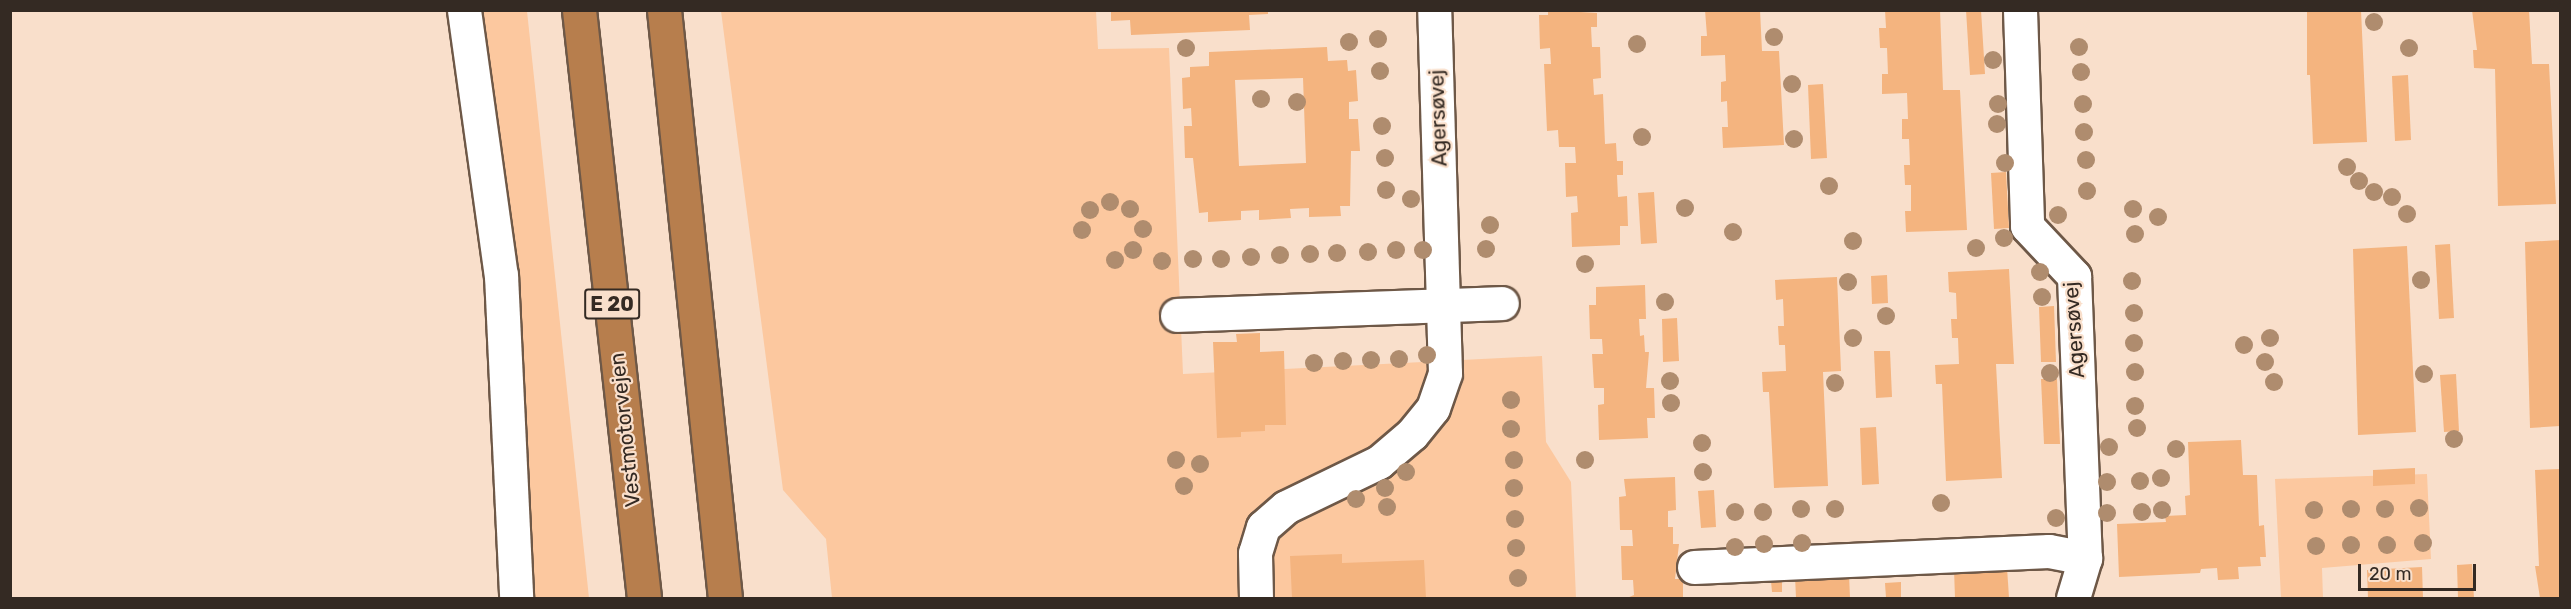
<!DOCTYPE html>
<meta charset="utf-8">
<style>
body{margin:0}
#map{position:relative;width:2571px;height:609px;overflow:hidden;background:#f9dfcb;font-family:Rubik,sans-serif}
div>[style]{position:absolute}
.green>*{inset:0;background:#fcc89f}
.building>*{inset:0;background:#f4b47f}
.roads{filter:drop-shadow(2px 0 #6e5847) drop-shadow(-2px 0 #6e5847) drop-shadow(0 2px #6e5847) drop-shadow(0 -2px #6e5847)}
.minor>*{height:33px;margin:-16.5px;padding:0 16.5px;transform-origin:16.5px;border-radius:16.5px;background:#fff}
.highway>*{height:33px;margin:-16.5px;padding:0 16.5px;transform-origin:16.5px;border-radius:16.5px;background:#b77e4d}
.trees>*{width:18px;height:18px;margin:-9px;border-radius:50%;background:#af8c6e}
span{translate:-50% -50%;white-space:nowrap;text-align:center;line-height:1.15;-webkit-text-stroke:4.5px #f9dfcb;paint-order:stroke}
.shield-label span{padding:2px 4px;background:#f9dfcb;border:2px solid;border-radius:4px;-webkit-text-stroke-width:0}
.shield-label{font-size:20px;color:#342a23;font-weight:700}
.street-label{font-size:21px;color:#342a23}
.frame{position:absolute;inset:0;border:12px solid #342a23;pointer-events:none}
.scale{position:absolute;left:2358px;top:564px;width:118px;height:27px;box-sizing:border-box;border:3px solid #342a23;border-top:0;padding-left:8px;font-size:18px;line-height:21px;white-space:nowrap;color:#342a23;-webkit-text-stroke:4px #f9dfcb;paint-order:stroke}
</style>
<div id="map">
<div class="green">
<i style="clip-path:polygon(472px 11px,527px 11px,589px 598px,530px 598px)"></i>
<i style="clip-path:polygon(721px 11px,1096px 11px,1098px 49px,1169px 48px,1183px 374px,1542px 356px,1546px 442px,1571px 482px,1576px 598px,832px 598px,826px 539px,783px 490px)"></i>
<i style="clip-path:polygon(2427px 474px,2431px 559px,2322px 568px,2323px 598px,2281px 598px,2275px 479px)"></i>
</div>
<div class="building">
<i style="clip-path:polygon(1111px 10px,1268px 10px,1268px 14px,1249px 15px,1250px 30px,1131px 35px,1130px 20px,1111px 21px)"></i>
<i style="clip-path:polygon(1548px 10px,1597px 13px,1597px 27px,1591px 27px,1592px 47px,1600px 47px,1601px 78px,1593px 79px,1594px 95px,1603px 94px,1605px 144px,1616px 143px,1617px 161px,1623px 161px,1623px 175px,1617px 175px,1618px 197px,1627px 196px,1628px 226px,1620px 226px,1620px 245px,1572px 247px,1571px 213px,1578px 212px,1577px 196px,1566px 197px,1565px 163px,1576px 163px,1575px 147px,1559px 147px,1558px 130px,1547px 131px,1544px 64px,1551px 64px,1550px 48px,1540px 49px,1539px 15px,1548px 15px)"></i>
<i style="clip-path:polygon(1705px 10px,1760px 10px,1762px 51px,1779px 51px,1784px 145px,1723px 148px,1722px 127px,1728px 127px,1727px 101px,1721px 102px,1721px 82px,1726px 81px,1725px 55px,1701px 56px,1701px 36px,1707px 36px)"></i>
<i style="clip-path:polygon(1885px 10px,1940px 10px,1943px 90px,1960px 90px,1967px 230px,1906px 232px,1905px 211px,1911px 211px,1911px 185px,1905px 185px,1904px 165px,1910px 165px,1909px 139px,1902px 139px,1902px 119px,1908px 119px,1907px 93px,1882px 94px,1882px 74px,1888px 74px,1887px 48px,1880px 48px,1879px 28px,1886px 28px)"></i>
<i style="clip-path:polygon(1966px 10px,1981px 10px,1985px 74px,1970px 75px)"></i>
<i style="clip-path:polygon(2307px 10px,2361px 10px,2367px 142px,2313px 144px,2310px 75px,2307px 75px)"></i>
<i style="clip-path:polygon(2472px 10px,2529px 10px,2532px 64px,2549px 64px,2556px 204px,2498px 206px,2495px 69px,2474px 68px,2473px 50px,2477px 50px)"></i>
<i style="clip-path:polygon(evenodd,1327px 47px,1328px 61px,1347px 60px,1348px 71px,1356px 70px,1358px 101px,1349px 102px,1349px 119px,1358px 119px,1360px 151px,1351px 151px,1350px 206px,1340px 206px,1341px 216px,1309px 217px,1309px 208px,1290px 209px,1291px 218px,1259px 220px,1259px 210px,1241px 211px,1241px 220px,1208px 222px,1208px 212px,1199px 213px,1193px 158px,1185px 158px,1184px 126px,1192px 126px,1191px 108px,1183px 109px,1182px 78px,1190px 77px,1190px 67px,1209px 66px,1209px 52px,1327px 47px,1303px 78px,1306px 163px,1239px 166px,1235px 80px,1303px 78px)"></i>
<i style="clip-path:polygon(2408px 75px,2411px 140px,2395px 141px,2392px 76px)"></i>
<i style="clip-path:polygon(1823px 84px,1827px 158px,1811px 159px,1808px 85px)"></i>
<i style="clip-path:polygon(2006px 172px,2009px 228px,1994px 229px,1991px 173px)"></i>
<i style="clip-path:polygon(1654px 192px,1657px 243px,1641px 244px,1638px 193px)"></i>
<i style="clip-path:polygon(2560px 240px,2560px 426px,2530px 428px,2525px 242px)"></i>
<i style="clip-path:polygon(2450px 244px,2454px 318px,2439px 319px,2435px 245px)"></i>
<i style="clip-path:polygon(2407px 246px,2416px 432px,2358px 435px,2353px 249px)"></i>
<i style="clip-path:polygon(2009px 269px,2014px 364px,1996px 364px,2002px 478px,1946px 481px,1942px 384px,1936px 384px,1935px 365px,1959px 364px,1958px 338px,1952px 338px,1951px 319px,1957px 319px,1956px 293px,1949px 292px,1948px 272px)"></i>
<i style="clip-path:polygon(1887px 275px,1888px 303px,1872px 304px,1871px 276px)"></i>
<i style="clip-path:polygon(1837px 277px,1841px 371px,1823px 372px,1828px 486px,1774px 488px,1769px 392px,1763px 392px,1762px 372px,1786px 371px,1785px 345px,1779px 345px,1778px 326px,1784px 326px,1783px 299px,1776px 300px,1775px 280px)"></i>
<i style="clip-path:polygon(1645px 285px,1646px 319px,1639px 319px,1640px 336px,1644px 335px,1645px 352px,1649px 352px,1646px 388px,1654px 388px,1655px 418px,1647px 418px,1648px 438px,1599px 440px,1598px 405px,1604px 404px,1604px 388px,1594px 388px,1592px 354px,1603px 354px,1602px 339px,1590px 339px,1589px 305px,1596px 305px,1596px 287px)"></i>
<i style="clip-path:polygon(2054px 306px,2056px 362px,2041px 362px,2039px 307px)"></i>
<i style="clip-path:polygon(1677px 318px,1679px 361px,1663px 362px,1662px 319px)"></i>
<i style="clip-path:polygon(1260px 333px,1260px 352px,1284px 351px,1286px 425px,1265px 425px,1265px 431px,1241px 432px,1241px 437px,1217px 438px,1213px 342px,1237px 342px,1236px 334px)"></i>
<i style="clip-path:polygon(1874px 351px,1890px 351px,1892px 397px,1876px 398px)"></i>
<i style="clip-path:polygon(2456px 374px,2459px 431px,2444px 432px,2440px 375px)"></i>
<i style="clip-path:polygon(2041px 379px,2057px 379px,2060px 444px,2044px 444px)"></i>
<i style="clip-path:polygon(1876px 427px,1879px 484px,1862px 485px,1860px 428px)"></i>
<i style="clip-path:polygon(2241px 440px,2243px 475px,2257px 475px,2259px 526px,2264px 525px,2266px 557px,2260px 557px,2261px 566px,2238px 567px,2239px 579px,2218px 580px,2217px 568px,2201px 569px,2200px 573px,2119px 577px,2117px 524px,2166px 522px,2165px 516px,2186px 515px,2185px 496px,2190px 495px,2188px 442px)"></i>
<i style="clip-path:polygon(2415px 468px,2415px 484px,2373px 486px,2373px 470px)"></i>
<i style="clip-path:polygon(2560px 469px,2560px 598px,2540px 598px,2535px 566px,2539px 566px,2535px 470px)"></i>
<i style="clip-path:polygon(1675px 477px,1676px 510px,1668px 511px,1668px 527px,1673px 527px,1673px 544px,1679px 544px,1675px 579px,1683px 579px,1683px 598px,1627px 598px,1634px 595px,1633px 580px,1622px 580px,1621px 546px,1633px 546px,1632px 530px,1620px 530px,1619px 497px,1626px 496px,1624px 479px)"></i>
<i style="clip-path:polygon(1714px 490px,1716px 527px,1701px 528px,1698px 491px)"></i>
<i style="clip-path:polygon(1342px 554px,1342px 563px,1424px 560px,1426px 598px,1292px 598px,1290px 556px)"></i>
<i style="clip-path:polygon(2472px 564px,2474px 598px,2458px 598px,2457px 565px)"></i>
<i style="clip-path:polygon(2007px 567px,2009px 598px,1955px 598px,1954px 569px)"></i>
<i style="clip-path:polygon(2422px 567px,2423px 598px,2368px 598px,2367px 570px)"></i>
<i style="clip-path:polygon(1849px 574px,1850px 598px,1796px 598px,1795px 576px)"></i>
<i style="clip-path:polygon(1782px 580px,1782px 592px,1772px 592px,1771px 581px)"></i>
<i style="clip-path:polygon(1901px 582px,1901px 598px,1886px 598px,1885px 583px)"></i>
</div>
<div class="roads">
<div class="minor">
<i style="left:464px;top:10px;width:268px;rotate:82.1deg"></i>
<i style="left:501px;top:275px;width:323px;rotate:87.3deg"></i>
<i style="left:2020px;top:10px;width:216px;rotate:88.1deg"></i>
<i style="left:2027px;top:226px;width:69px;rotate:46.8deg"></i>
<i style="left:2074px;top:276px;width:282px;rotate:87.8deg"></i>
<i style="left:2085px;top:558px;width:42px;rotate:106.7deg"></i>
<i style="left:1177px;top:315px;width:325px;rotate:-2.1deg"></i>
<i style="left:1694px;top:567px;width:355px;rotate:-2.6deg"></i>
<i style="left:2049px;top:551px;width:37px;rotate:11deg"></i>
<i style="left:1256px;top:598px;width:45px;rotate:-91.3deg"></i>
<i style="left:1255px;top:553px;width:27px;rotate:-73deg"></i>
<i style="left:1263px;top:527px;width:30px;rotate:-41deg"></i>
<i style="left:1286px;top:507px;width:103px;rotate:-25.8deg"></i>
<i style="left:1379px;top:462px;width:43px;rotate:-40.3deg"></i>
<i style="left:1412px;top:434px;width:33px;rotate:-51deg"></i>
<i style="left:1433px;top:408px;width:37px;rotate:-71deg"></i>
<i style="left:1445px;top:373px;width:363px;rotate:-91.7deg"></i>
</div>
<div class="highway">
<i style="left:579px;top:10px;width:592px;rotate:83.69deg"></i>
<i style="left:664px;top:10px;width:591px;rotate:84.08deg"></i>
</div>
</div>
<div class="trees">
<i style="left:2374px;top:22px"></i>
<i style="left:1774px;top:37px"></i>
<i style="left:1378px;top:39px"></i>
<i style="left:1349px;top:42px"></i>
<i style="left:1637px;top:44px"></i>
<i style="left:2079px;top:47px"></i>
<i style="left:1186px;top:48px"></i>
<i style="left:2409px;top:48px"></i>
<i style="left:1993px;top:60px"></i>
<i style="left:1380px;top:71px"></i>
<i style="left:2081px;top:72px"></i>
<i style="left:1792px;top:84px"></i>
<i style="left:1261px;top:99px"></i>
<i style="left:1297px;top:102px"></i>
<i style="left:1998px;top:104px"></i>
<i style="left:2083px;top:104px"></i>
<i style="left:1997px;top:124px"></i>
<i style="left:1382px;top:126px"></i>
<i style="left:2084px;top:132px"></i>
<i style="left:1642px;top:137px"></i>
<i style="left:1794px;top:139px"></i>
<i style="left:1385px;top:158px"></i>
<i style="left:2086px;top:160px"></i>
<i style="left:2005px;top:163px"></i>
<i style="left:2347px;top:167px"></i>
<i style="left:2359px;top:181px"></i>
<i style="left:1829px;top:186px"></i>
<i style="left:1386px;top:190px"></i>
<i style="left:2087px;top:191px"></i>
<i style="left:2374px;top:192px"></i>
<i style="left:2392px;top:197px"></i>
<i style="left:1411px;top:199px"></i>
<i style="left:1110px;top:202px"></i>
<i style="left:1685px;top:208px"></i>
<i style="left:1130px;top:209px"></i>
<i style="left:2133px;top:209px"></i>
<i style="left:1090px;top:210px"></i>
<i style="left:2407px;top:214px"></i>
<i style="left:2058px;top:215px"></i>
<i style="left:2158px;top:217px"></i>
<i style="left:1490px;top:225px"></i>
<i style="left:1143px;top:229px"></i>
<i style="left:1082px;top:230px"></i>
<i style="left:1733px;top:232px"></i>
<i style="left:2135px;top:234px"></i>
<i style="left:2004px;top:238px"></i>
<i style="left:1853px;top:241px"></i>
<i style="left:1976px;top:248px"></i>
<i style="left:1486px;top:249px"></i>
<i style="left:1133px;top:250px"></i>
<i style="left:1396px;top:250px"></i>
<i style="left:1423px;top:250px"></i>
<i style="left:1368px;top:252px"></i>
<i style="left:1337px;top:253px"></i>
<i style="left:1310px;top:254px"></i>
<i style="left:1280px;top:255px"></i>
<i style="left:1251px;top:257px"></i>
<i style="left:1193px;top:259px"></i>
<i style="left:1221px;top:259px"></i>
<i style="left:1115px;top:260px"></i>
<i style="left:1162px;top:261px"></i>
<i style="left:1585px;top:264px"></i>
<i style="left:2040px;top:272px"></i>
<i style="left:2421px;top:280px"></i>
<i style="left:2132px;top:281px"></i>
<i style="left:1848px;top:282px"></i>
<i style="left:2042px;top:297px"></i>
<i style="left:1665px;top:302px"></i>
<i style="left:2134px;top:313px"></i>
<i style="left:1886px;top:316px"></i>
<i style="left:1853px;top:338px"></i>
<i style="left:2270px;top:338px"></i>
<i style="left:2134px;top:343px"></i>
<i style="left:2244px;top:345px"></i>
<i style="left:1427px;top:355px"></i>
<i style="left:1399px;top:359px"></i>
<i style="left:1371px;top:360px"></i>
<i style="left:1343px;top:361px"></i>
<i style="left:2265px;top:362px"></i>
<i style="left:1314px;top:363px"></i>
<i style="left:2135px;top:372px"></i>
<i style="left:2050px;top:373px"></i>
<i style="left:2424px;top:374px"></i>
<i style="left:1670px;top:381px"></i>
<i style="left:2274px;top:382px"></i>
<i style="left:1835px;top:383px"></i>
<i style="left:1511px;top:400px"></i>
<i style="left:1671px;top:403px"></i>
<i style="left:2135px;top:406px"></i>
<i style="left:2137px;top:428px"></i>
<i style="left:1511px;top:429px"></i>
<i style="left:2454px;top:439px"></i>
<i style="left:1702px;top:443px"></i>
<i style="left:2109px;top:447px"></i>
<i style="left:2176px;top:449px"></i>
<i style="left:1176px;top:460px"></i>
<i style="left:1514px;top:460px"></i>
<i style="left:1585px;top:460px"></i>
<i style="left:1200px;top:464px"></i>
<i style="left:1406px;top:472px"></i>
<i style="left:1703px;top:472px"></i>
<i style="left:2161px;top:478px"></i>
<i style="left:2140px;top:481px"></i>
<i style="left:2107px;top:482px"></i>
<i style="left:1184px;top:486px"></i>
<i style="left:1385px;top:488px"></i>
<i style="left:1514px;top:488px"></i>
<i style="left:1356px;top:499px"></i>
<i style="left:1941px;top:503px"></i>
<i style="left:1387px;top:507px"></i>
<i style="left:2419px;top:508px"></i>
<i style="left:1801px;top:509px"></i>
<i style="left:1835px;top:509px"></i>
<i style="left:2351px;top:509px"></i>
<i style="left:2385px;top:509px"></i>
<i style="left:2162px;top:510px"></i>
<i style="left:2314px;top:510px"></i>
<i style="left:1735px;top:512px"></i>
<i style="left:1763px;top:512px"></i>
<i style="left:2142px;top:512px"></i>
<i style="left:2107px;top:513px"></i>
<i style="left:2056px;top:518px"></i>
<i style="left:1515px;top:519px"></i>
<i style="left:1802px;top:543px"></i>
<i style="left:2423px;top:543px"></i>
<i style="left:1764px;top:544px"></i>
<i style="left:2351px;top:545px"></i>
<i style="left:2387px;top:545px"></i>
<i style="left:2316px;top:546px"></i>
<i style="left:1735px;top:547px"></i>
<i style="left:1516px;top:548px"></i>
<i style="left:1518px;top:578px"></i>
</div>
<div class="shield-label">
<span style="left:612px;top:304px">E 20</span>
</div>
<div class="street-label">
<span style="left:1438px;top:118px;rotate:-92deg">Agersøvej</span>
<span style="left:2074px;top:330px;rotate:-94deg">Agersøvej</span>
<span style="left:625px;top:430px;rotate:-96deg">Vestmotorvejen</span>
</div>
<div class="frame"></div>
<div class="scale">20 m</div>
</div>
